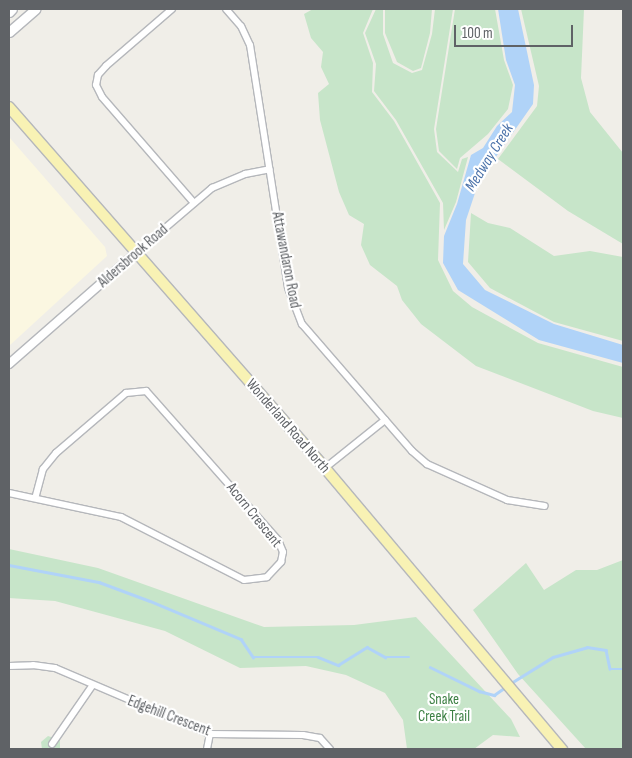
<!DOCTYPE html>
<style>
body{margin:0}
#map{position:relative;width:632px;height:758px;overflow:hidden;background:#f0eee8;font-family:"Sofia Sans Condensed",sans-serif}
div>[style]{position:absolute}
.commercial>*{inset:0;background:#fbf7e1}
.green>*{inset:0;background:#c7e5c9}
.water>*{inset:0;background:#b0d3f8}
.stream>*{height:2.5px;margin:-1.25px;padding:0 1.25px;transform-origin:1.25px;border-radius:1.25px;background:#b0d3f8}
.roads{filter:drop-shadow(1px 0 #b5b7bb) drop-shadow(-1px 0 #b5b7bb) drop-shadow(0 1px #b5b7bb) drop-shadow(0 -1px #b5b7bb)}
.minor>*{height:6px;margin:-3px;padding:0 3px;transform-origin:3px;border-radius:3px;background:#fff}
.tertiary>*{height:8px;margin:-4px;padding:0 4px;transform-origin:4px;border-radius:4px;background:#fff}
.secondary>*{height:9px;margin:-4.5px;padding:0 4.5px;transform-origin:4.5px;border-radius:4.5px;background:#fff}
.primary>*{height:10px;margin:-5px;padding:0 5px;transform-origin:5px;border-radius:5px;background:#f8f2b4}
span{translate:-50% -50%;white-space:nowrap;text-align:center;line-height:1.15;-webkit-text-stroke:4.5px #fff;paint-order:stroke}
.street-label{font-size:15px;color:#5f6266}
.park-label{font-size:15px;color:#3d8044}
.water-label{font-size:16px;color:#4c73aa;font-style:italic}
.frame{position:absolute;inset:0;border:10px solid #5f6266;pointer-events:none}
.scale{position:absolute;left:454px;top:25px;width:119px;height:22px;box-sizing:border-box;border:2px solid #5f6266;border-top:0;padding-left:6px;font-size:15px;line-height:18px;white-space:nowrap;color:#5f6266;-webkit-text-stroke:4px #fff;paint-order:stroke}
</style>
<div id="map">
<div class="commercial">
<i style="clip-path:polygon(9px 137px,105px 247px,107px 256px,9px 346px)"></i>
</div>
<div class="green">
<i style="clip-path:polygon(313px 9px,373px 9px,363px 33px,373px 63px,372px 92px,394px 121px,440px 203px,438px 260px,453px 291px,472px 307px,538px 343px,623px 367px,623px 418px,593px 411px,476px 366px,421px 324px,402px 300px,397px 286px,370px 265px,361px 245px,364px 224px,349px 215px,339px 192px,320px 120px,318px 93px,329px 84px,321px 67px,323px 52px,311px 38px,304px 14px)"></i>
<i style="clip-path:polygon(376px 9px,383px 9px,383px 34px,393px 63px,412px 73px,422px 70px,432px 34px,435px 9px,453px 9px,434px 129px,437px 152px,458px 172px,462px 159px,468px 157px,456px 202px,444px 230px,443px 203px,396px 120px,374px 91px,376px 64px,365px 33px)"></i>
<i style="clip-path:polygon(385px 9px,432px 9px,430px 33px,421px 68px,413px 71px,397px 62px,385px 33px)"></i>
<i style="clip-path:polygon(455px 9px,495px 9px,504px 60px,513px 85px,508px 109px,488px 134px,460px 158px,457px 169px,439px 151px,436px 129px)"></i>
<i style="clip-path:polygon(521px 9px,584px 9px,581px 78px,590px 112px,623px 153px,623px 244px,568px 211px,498px 159px,537px 106px,539px 86px)"></i>
<i style="clip-path:polygon(471px 213px,488px 223px,510px 228px,554px 256px,590px 251px,623px 257px,623px 341px,554px 322px,490px 288px,468px 262px)"></i>
<i style="clip-path:polygon(9px 549px,98px 568px,264px 627px,354px 625px,416px 617px,511px 719px,520px 737px,493px 735px,474px 749px,407px 749px,403px 720px,385px 693px,346px 675px,306px 666px,240px 668px,165px 631px,55px 601px,9px 598px)"></i>
<i style="clip-path:polygon(623px 560px,623px 749px,586px 749px,518px 674px,473px 610px,526px 563px,544px 590px,576px 570px,597px 570px)"></i>
<i style="clip-path:polygon(48px 736px,60px 740px,60px 749px,42px 749px,41px 742px)"></i>
</div>
<div class="water">
<i style="clip-path:polygon(498px 9px,518px 9px,534px 85px,533px 104px,479px 181px,466px 220px,463px 264px,485px 290px,554px 324px,623px 345px,623px 363px,539px 340px,458px 290px,443px 263px,444px 236px,457px 204px,471px 155px,483px 148px,497px 126px,512px 112px,515px 85px,506px 60px)"></i>
</div>
<div class="stream">
<i style="left:9px;top:565px;width:92px;rotate:10.7deg"></i>
<i style="left:99px;top:582px;width:54px;rotate:20.4deg"></i>
<i style="left:150px;top:601px;width:99px;rotate:22.7deg"></i>
<i style="left:241px;top:639px;width:22px;rotate:56deg"></i>
<i style="left:253px;top:657px;width:65px"></i>
<i style="left:318px;top:657px;width:22px;rotate:22deg"></i>
<i style="left:338px;top:665px;width:34px;rotate:-32deg"></i>
<i style="left:367px;top:647px;width:21px;rotate:29deg"></i>
<i style="left:385px;top:657px;width:24px"></i>
<i style="left:430px;top:667px;width:55px;rotate:26.1deg"></i>
<i style="left:479px;top:691px;width:16px;rotate:15deg"></i>
<i style="left:494px;top:695px;width:16px;rotate:-35deg"></i>
<i style="left:511px;top:683px;width:49px;rotate:-31.8deg"></i>
<i style="left:553px;top:657px;width:35px;rotate:-16deg"></i>
<i style="left:587px;top:647px;width:19px;rotate:9deg"></i>
<i style="left:606px;top:650px;width:19px;rotate:78deg"></i>
<i style="left:610px;top:669px;width:13px"></i>
</div>
<div class="roads">
<div class="minor">
<i style="left:172px;top:9px;width:87px;rotate:139.2deg"></i>
<i style="left:106px;top:66px;width:12px;rotate:132deg"></i>
<i style="left:98px;top:75px;width:10px;rotate:101deg"></i>
<i style="left:96px;top:85px;width:13px;rotate:63deg"></i>
<i style="left:102px;top:97px;width:140px;rotate:49deg"></i>
<i style="left:226px;top:9px;width:23px;rotate:49deg"></i>
<i style="left:241px;top:26px;width:21px;rotate:65deg"></i>
<i style="left:250px;top:45px;width:246px;rotate:81.1deg"></i>
<i style="left:288px;top:288px;width:39px;rotate:69deg"></i>
<i style="left:302px;top:324px;width:168px;rotate:49.1deg"></i>
<i style="left:412px;top:451px;width:20px;rotate:41deg"></i>
<i style="left:427px;top:464px;width:88px;rotate:24.2deg"></i>
<i style="left:507px;top:500px;width:38px;rotate:9deg"></i>
<i style="left:137px;top:252px;width:99px;rotate:-40.5deg"></i>
<i style="left:212px;top:188px;width:36px;rotate:-23deg"></i>
<i style="left:245px;top:174px;width:25px;rotate:-11deg"></i>
<i style="left:325px;top:468px;width:77px;rotate:-38.7deg"></i>
<i style="left:9px;top:493px;width:115px;rotate:12.1deg"></i>
<i style="left:121px;top:517px;width:138px;rotate:27.1deg"></i>
<i style="left:244px;top:580px;width:23px;rotate:-7deg"></i>
<i style="left:267px;top:577px;width:21px;rotate:-47deg"></i>
<i style="left:281px;top:562px;width:10px;rotate:-79deg"></i>
<i style="left:283px;top:552px;width:13px;rotate:-113deg"></i>
<i style="left:278px;top:540px;width:199px;rotate:-131.5deg"></i>
<i style="left:146px;top:391px;width:20px;rotate:174deg"></i>
<i style="left:126px;top:393px;width:92px;rotate:139.4deg"></i>
<i style="left:56px;top:453px;width:21px;rotate:129deg"></i>
<i style="left:43px;top:469px;width:30px;rotate:105deg"></i>
<i style="left:9px;top:666px;width:24px;rotate:-2deg"></i>
<i style="left:33px;top:665px;width:22px;rotate:8deg"></i>
<i style="left:55px;top:668px;width:168px;rotate:23.1deg"></i>
<i style="left:210px;top:734px;width:93px;rotate:0.6deg"></i>
<i style="left:303px;top:735px;width:17px;rotate:10deg"></i>
<i style="left:320px;top:738px;width:15px;rotate:48deg"></i>
<i style="left:52px;top:744px;width:70px;rotate:-55.4deg"></i>
<i style="left:207px;top:749px;width:15px;rotate:-79deg"></i>
</div>
<div class="tertiary">
<i style="left:9px;top:364px;width:170px;rotate:-41.2deg"></i>
</div>
<div class="secondary">
<i style="left:9px;top:12px;width:4px;rotate:-45deg"></i>
<i style="left:9px;top:32px;width:35px;rotate:-41deg"></i>
</div>
<div class="primary">
<i style="left:9px;top:107px;width:480px;rotate:48.8deg"></i>
<i style="left:325px;top:468px;width:368px;rotate:49.9deg"></i>
</div>
</div>
<div class="street-label">
<span style="left:133px;top:256px;rotate:-41deg">Aldersbrook Road</span>
<span style="left:286px;top:260px;rotate:79deg">Attawandaron Road</span>
<span style="left:288px;top:426px;rotate:49deg">Wonderland Road North</span>
<span style="left:254px;top:515px;rotate:51deg">Acorn Crescent</span>
<span style="left:169px;top:716px;rotate:21deg">Edgehill Crescent</span>
</div>
<div class="park-label">
<span style="left:444px;top:708px">Snake<br>Creek Trail</span>
</div>
<div class="water-label">
<span style="left:490px;top:158px;rotate:-58deg">Medway Creek</span>
</div>
<div class="frame"></div>
<div class="scale">100 m</div>
</div>
